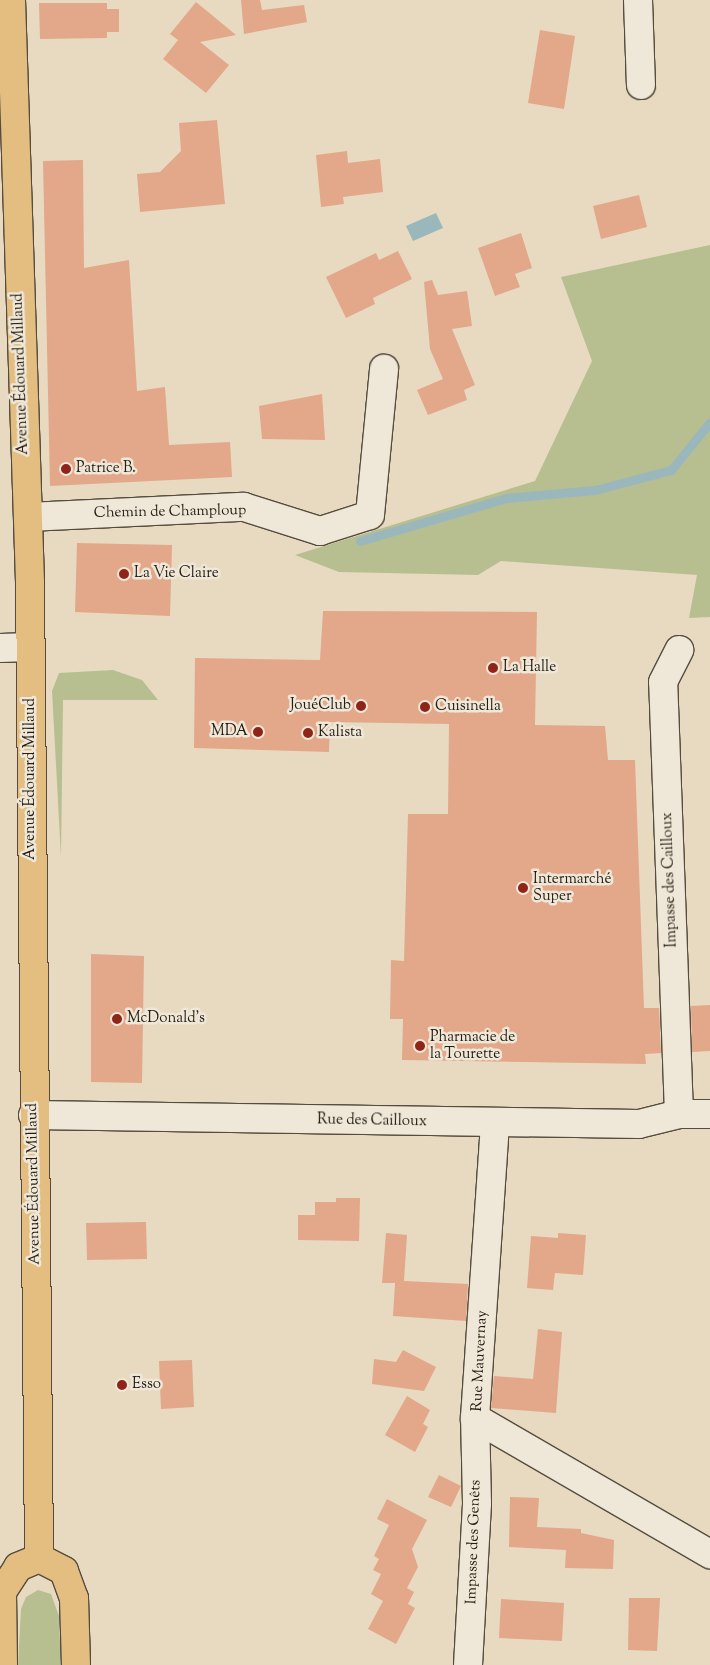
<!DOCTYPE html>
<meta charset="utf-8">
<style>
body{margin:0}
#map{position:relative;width:710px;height:1665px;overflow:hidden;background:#e7dac1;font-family:"Sorts Mill Goudy",serif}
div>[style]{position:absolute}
.green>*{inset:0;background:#b7bf91}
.water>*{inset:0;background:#9ab8bc}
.stream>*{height:9px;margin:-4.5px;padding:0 4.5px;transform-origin:4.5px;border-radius:4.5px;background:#9ab8bc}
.building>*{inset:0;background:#e3a78a}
.roads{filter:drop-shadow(1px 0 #554c3e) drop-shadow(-1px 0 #554c3e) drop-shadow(0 1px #554c3e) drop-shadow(0 -1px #554c3e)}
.minor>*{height:28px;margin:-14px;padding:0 14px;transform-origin:14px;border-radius:14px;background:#efe7d7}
.major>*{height:28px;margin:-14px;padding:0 14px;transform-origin:14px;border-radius:14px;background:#e4bd80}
.dots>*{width:14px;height:14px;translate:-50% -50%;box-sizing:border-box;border:2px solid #efe7d7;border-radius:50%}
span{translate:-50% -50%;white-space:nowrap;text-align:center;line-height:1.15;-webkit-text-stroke:5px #efe7d7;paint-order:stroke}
.street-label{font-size:15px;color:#241c13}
.poi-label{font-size:15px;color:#241c13}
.left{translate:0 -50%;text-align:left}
.right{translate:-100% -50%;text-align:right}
</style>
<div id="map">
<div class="green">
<i style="clip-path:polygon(710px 245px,710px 617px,689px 618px,697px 575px,501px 561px,478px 575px,339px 572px,295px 555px,535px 481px,592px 361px,561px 277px)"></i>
<i style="clip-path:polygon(113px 670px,142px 680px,158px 700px,63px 700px,61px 857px,52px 691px,59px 673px)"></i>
<i style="clip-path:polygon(38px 1590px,51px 1594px,59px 1616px,61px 1665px,18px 1665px,21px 1609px,26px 1597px)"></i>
</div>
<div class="water">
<i style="clip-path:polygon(436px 213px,443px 228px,413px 241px,406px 226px)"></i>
</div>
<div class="stream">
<i style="left:360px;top:541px;width:152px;rotate:-16.4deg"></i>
<i style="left:506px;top:498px;width:89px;rotate:-5.1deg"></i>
<i style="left:595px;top:490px;width:79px;rotate:-14.7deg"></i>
<i style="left:671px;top:470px;width:62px;rotate:-50.9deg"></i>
</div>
<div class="building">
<i style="clip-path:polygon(241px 0,260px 0,262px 10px,304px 5px,307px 22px,244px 34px)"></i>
<i style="clip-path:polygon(196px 2px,236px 35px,200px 42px,229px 65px,206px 93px,163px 59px,178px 40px,170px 34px)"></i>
<i style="clip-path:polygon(39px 3px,107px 3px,107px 9px,119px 9px,119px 32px,107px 32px,107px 38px,40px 39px)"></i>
<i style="clip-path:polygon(540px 30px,575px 36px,564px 109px,528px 103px)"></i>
<i style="clip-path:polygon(217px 120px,225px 204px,140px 212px,137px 174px,160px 172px,181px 151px,179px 123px)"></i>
<i style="clip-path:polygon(347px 151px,348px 163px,380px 159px,383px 192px,343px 197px,344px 204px,321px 207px,316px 155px)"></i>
<i style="clip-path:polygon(83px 160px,84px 268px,129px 260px,137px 391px,165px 387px,169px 445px,230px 442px,232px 477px,50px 486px,43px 161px)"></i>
<i style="clip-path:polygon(639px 195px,647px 227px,601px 239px,593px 206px)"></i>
<i style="clip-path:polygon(521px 233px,532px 268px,515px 274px,520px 287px,495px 296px,478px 248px)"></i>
<i style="clip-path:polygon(398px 251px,412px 279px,373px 298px,375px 304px,346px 318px,326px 277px,376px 253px,379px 260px)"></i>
<i style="clip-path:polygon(432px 280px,438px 295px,467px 291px,472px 326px,452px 329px,475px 385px,464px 390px,467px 400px,428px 415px,417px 390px,443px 379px,430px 349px,424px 282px)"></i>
<i style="clip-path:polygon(322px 394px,325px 440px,262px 439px,259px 406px)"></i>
<i style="clip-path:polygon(77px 543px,172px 545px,170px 616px,75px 612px)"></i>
<i style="clip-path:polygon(323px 611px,537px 612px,535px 725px,605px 726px,608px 760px,635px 760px,644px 1008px,659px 1008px,661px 1053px,645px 1054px,646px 1064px,402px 1060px,403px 1019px,390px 1019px,391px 960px,404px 961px,408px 814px,448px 814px,449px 724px,330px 722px,329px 752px,194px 748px,195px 658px,320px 660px)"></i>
<i style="clip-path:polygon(91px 954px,144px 956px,142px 1083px,91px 1082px)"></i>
<i style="clip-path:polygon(710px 1005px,710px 1051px,692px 1052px,691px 1006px)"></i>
<i style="clip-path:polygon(336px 1198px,360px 1198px,359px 1241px,298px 1240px,298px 1215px,315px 1215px,315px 1202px,336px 1202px)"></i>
<i style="clip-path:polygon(146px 1222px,147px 1259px,87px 1260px,86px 1223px)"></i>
<i style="clip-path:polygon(386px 1233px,407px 1235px,404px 1281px,468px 1284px,466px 1321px,393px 1316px,395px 1283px,382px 1283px)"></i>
<i style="clip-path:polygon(558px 1233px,586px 1235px,583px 1275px,555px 1273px,553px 1290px,527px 1288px,531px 1236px,558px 1238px)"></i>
<i style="clip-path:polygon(538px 1329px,562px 1332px,556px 1413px,491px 1408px,494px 1376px,533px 1379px)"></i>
<i style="clip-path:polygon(403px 1350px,436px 1367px,424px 1391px,372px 1384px,374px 1359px,396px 1362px)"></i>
<i style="clip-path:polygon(192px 1360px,194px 1407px,161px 1409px,159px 1361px)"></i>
<i style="clip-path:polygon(407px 1396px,430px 1410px,423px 1424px,428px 1427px,415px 1452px,385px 1435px)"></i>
<i style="clip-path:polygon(439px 1475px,461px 1486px,451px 1507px,428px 1497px)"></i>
<i style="clip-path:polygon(510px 1497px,539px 1498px,537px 1527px,581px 1529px,581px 1533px,614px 1540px,613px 1569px,565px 1568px,566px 1550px,509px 1547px)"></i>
<i style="clip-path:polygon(387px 1499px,427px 1520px,412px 1549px,418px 1567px,407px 1588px,414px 1592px,408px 1604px,415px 1608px,396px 1644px,368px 1629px,383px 1601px,371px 1594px,381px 1574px,373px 1570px,379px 1559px,374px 1556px,389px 1525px,377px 1519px)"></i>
<i style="clip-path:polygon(629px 1598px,660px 1598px,657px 1651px,628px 1650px)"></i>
<i style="clip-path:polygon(501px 1599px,564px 1603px,562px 1641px,499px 1638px)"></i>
</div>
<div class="roads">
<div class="minor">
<i style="left:638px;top:0;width:85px;rotate:88deg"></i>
<i style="left:28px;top:517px;width:216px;rotate:-2.7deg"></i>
<i style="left:244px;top:507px;width:80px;rotate:17.5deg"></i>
<i style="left:320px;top:531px;width:52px;rotate:-17.7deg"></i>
<i style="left:370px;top:515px;width:147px;rotate:-84.5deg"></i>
<i style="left:0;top:648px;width:31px;rotate:-2deg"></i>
<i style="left:679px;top:1114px;width:432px;rotate:-92.1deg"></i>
<i style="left:663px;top:682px;width:36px;rotate:-63deg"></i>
<i style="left:33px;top:1115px;width:606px;rotate:0.85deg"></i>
<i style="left:639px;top:1124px;width:41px;rotate:-14deg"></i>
<i style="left:679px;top:1114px;width:31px"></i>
<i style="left:495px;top:1124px;width:295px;rotate:93.9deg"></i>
<i style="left:475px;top:1418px;width:272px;rotate:30.1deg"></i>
<i style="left:468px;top:1665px;width:162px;rotate:-86.8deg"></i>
<i style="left:477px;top:1503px;width:85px;rotate:-91.3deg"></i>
</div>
<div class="major">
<i style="left:11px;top:0;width:583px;rotate:88.13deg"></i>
<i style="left:30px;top:583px;width:975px;rotate:89.47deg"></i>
<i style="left:3px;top:1665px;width:73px;rotate:-90.8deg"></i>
<i style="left:2px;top:1592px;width:30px;rotate:-57deg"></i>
<i style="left:18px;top:1567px;width:23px;rotate:-23deg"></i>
<i style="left:39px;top:1558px;width:28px;rotate:27deg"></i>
<i style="left:64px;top:1571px;width:29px;rotate:70deg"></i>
<i style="left:74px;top:1598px;width:67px;rotate:88.3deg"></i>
</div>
</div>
<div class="dots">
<i style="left:66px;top:469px;background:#8f2418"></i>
<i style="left:124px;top:574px;background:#8f2418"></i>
<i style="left:493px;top:668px;background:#8f2418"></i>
<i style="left:361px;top:706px;background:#8f2418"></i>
<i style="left:425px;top:707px;background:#8f2418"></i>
<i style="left:258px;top:732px;background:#8f2418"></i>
<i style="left:308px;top:733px;background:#8f2418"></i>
<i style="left:523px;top:888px;background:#8f2418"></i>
<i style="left:117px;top:1019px;background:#8f2418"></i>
<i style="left:420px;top:1046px;background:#8f2418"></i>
<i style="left:122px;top:1385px;background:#8f2418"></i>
</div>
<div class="street-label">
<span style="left:21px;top:374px;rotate:-92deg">Avenue Édouard Millaud</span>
<span style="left:170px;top:512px;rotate:-1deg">Chemin de Champloup</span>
<span style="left:31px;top:779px;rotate:-90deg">Avenue Édouard Millaud</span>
<span style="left:670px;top:880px;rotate:-92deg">Impasse des Cailloux</span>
<span style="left:372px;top:1121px;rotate:1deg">Rue des Cailloux</span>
<span style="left:34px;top:1184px;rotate:-91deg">Avenue Édouard Millaud</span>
<span style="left:480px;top:1361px;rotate:-87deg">Rue Mauvernay</span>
<span style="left:474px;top:1542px;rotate:-88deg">Impasse des Genêts</span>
</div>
<div class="poi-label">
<span class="left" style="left:76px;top:469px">Patrice B.</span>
<span class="left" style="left:134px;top:574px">La Vie Claire</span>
<span class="left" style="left:503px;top:668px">La Halle</span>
<span class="right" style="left:351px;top:706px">JouéClub</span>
<span class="left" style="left:435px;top:707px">Cuisinella</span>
<span class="right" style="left:248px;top:732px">MDA</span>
<span class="left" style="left:318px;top:733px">Kalista</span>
<span class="left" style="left:533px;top:888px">Intermarché<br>Super</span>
<span class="left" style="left:127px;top:1019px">McDonald's</span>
<span class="left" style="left:430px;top:1046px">Pharmacie de<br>la Tourette</span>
<span class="left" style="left:132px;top:1385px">Esso</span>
</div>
</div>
